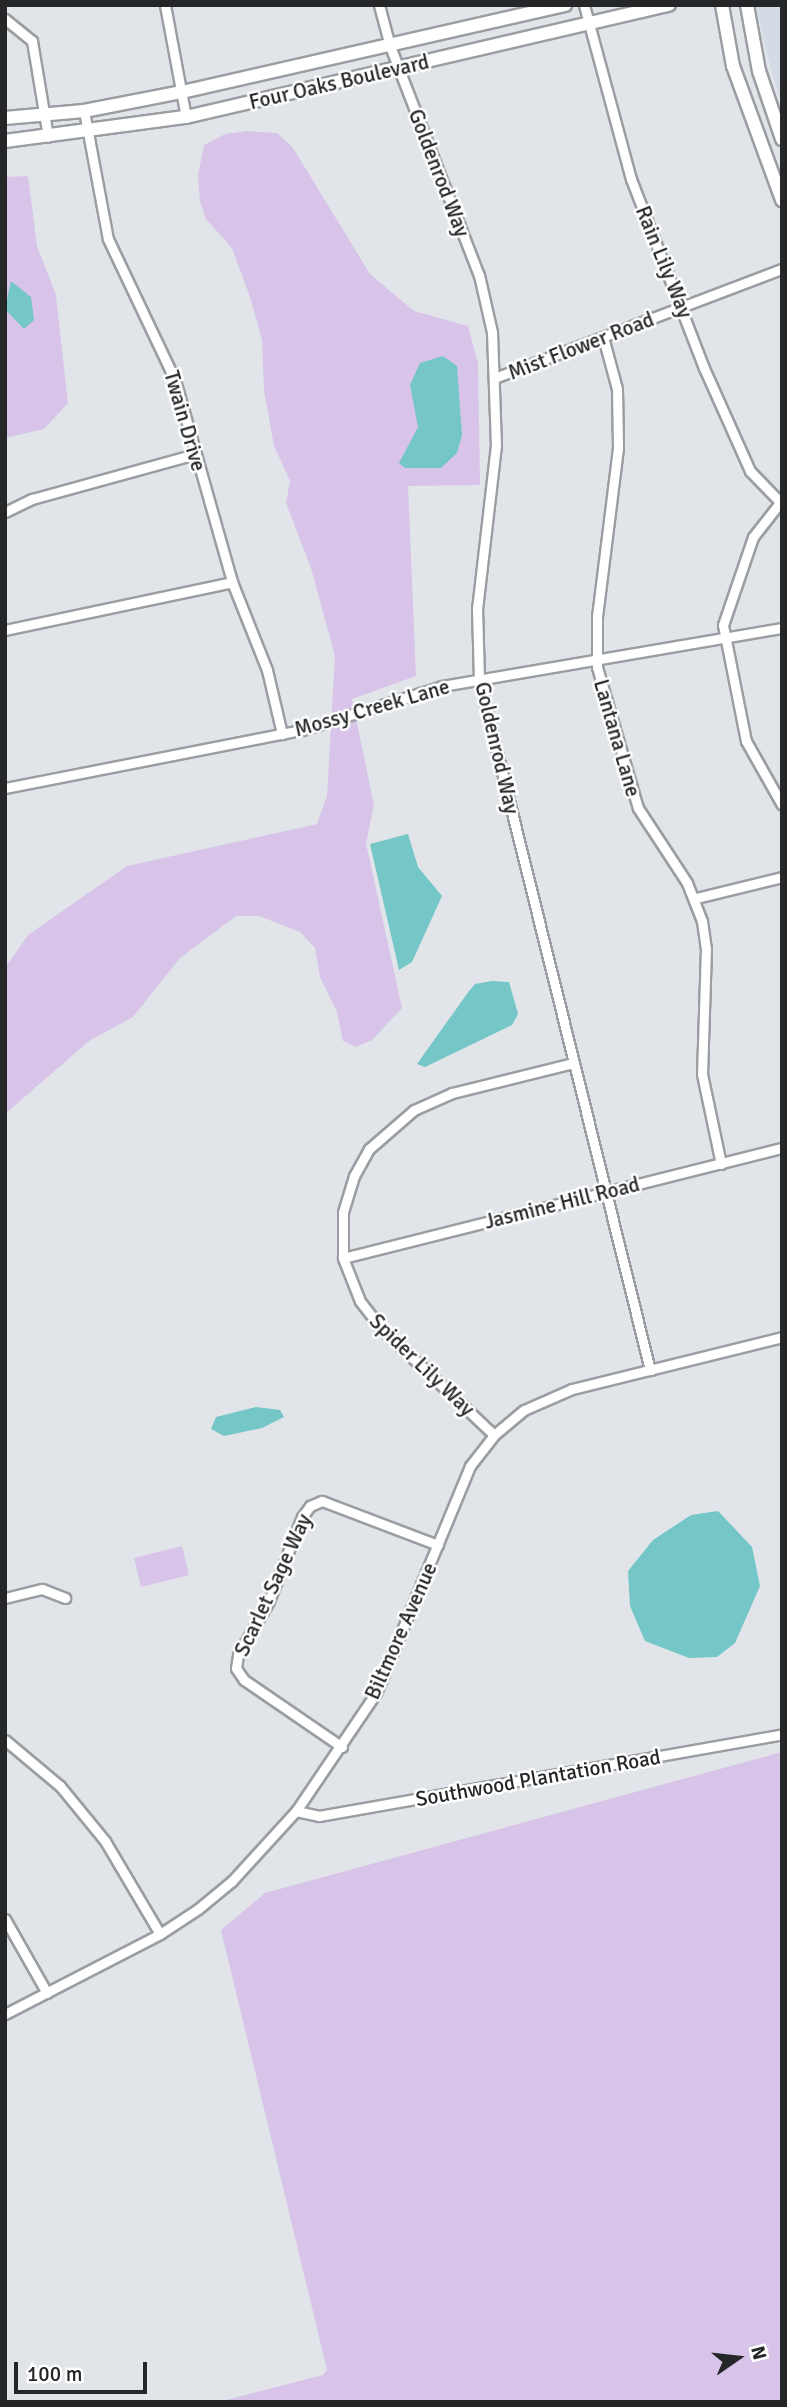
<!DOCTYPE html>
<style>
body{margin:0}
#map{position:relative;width:787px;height:2407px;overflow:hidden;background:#e1e5ea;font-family:Signika,sans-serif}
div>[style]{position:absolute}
.built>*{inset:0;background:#d2dbe6}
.green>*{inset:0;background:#d7c4e8}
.water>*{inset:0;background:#74c6c7}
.roads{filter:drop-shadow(2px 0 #9a9ea2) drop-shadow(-2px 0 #9a9ea2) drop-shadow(0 2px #9a9ea2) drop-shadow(0 -2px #9a9ea2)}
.street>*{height:9px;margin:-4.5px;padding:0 4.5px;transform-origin:4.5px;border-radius:4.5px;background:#fff}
.secondary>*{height:12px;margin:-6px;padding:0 6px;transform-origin:6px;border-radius:6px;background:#fff}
span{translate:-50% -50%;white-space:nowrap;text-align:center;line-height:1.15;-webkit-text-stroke:5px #fff;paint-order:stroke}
.street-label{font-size:21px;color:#242628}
.frame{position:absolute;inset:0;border:7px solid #242628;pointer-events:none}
.north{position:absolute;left:703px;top:2323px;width:70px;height:70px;-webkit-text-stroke:5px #fff;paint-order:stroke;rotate:76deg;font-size:19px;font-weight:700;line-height:28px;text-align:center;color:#242628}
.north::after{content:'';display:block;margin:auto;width:24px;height:32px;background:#242628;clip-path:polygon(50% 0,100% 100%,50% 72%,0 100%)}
.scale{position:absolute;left:14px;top:2362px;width:133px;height:32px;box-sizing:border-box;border:4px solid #242628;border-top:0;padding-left:9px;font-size:21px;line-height:24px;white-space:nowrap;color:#242628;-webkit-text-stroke:5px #fff;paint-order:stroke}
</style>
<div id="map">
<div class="built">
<i style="clip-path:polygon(756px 5px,782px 5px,782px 105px,769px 62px)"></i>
</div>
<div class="green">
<i style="clip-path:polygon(247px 131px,277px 133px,293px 148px,370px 274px,414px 311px,468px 326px,478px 363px,480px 485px,408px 486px,416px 676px,352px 699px,374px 805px,366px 843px,402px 1008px,372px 1040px,356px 1047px,343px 1041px,337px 1012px,320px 977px,315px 948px,300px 932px,259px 916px,236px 916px,180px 958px,133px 1017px,89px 1041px,5px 1114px,5px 968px,28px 935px,127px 866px,317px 824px,327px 796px,335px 656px,311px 568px,286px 503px,290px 481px,274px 446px,264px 391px,262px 340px,250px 297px,232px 248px,206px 219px,200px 202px,198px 175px,204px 145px,225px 134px)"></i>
<i style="clip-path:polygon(28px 176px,37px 246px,56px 295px,68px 403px,44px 429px,5px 438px,5px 177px)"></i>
<i style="clip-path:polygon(182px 1546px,189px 1575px,141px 1587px,134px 1558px)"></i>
<i style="clip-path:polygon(782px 1752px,782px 2402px,218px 2402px,323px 2375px,327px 2370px,221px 1930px,265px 1893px)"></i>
</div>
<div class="water">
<i style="clip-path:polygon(11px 281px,31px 297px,34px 320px,24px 329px,5px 309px)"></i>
<i style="clip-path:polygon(443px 356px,457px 366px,462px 435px,457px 453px,441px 468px,405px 468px,399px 463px,418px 427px,410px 385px,420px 363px)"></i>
<i style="clip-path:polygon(408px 834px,418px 867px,442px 896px,412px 962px,399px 970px,370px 844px)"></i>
<i style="clip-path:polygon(492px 981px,509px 982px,518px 1014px,512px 1025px,425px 1067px,417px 1064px,469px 991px,475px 984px)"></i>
<i style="clip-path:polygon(256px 1407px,280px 1410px,284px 1417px,262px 1428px,224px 1436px,211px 1429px,216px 1417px)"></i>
<i style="clip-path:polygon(718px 1511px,752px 1547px,760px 1586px,735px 1643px,717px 1657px,689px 1658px,645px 1641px,630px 1606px,628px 1571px,653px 1540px,691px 1515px)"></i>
</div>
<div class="roads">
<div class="street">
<i style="left:165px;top:5px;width:114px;rotate:79.4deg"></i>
<i style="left:379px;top:5px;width:42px;rotate:75deg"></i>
<i style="left:390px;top:46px;width:246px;rotate:68.8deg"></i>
<i style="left:479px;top:275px;width:58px;rotate:77.2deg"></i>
<i style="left:492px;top:332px;width:113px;rotate:88deg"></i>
<i style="left:496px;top:445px;width:164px;rotate:96.6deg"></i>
<i style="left:477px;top:608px;width:71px;rotate:88.4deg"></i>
<i style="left:479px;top:679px;width:712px;rotate:76.1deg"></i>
<i style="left:584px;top:5px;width:180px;rotate:74.9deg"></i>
<i style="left:631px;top:179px;width:203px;rotate:68.9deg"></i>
<i style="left:704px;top:368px;width:113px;rotate:65.9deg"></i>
<i style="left:750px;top:471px;width:43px;rotate:45.9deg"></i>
<i style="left:5px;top:19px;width:35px;rotate:39deg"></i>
<i style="left:32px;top:41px;width:97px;rotate:80.5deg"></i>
<i style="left:84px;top:111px;width:130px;rotate:79.4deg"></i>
<i style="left:108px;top:239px;width:156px;rotate:64.6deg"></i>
<i style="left:175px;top:380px;width:210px;rotate:74.2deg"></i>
<i style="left:232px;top:582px;width:95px;rotate:68.3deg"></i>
<i style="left:267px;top:670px;width:66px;rotate:76.8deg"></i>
<i style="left:603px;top:337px;width:54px;rotate:74.9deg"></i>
<i style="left:617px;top:389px;width:59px;rotate:89deg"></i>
<i style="left:618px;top:448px;width:170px;rotate:97.1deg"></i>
<i style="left:597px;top:617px;width:50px;rotate:90deg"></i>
<i style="left:597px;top:667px;width:147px;rotate:73.8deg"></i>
<i style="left:638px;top:808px;width:90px;rotate:56.8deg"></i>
<i style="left:687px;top:883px;width:41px;rotate:68.5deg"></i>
<i style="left:702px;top:921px;width:27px;rotate:82deg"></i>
<i style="left:706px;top:948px;width:126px;rotate:91.8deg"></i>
<i style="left:702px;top:1074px;width:92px;rotate:78.1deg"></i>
<i style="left:497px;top:377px;width:305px;rotate:-20.8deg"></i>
<i style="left:782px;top:500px;width:47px;rotate:128.1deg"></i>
<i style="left:753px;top:537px;width:93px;rotate:108.8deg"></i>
<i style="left:723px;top:625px;width:118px;rotate:78.8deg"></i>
<i style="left:746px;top:741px;width:73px;rotate:60.6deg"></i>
<i style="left:5px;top:512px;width:30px;rotate:-26deg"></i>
<i style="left:32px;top:499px;width:169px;rotate:-15.4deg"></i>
<i style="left:5px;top:630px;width:232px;rotate:-11.9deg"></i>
<i style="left:5px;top:788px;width:303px;rotate:-11.1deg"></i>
<i style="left:302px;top:730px;width:147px;rotate:-17.4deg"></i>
<i style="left:442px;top:686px;width:345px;rotate:-9.7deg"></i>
<i style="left:696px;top:898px;width:89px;rotate:-13.7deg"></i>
<i style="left:343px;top:1258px;width:453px;rotate:-14.1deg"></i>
<i style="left:494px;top:1435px;width:156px;rotate:-136.6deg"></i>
<i style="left:381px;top:1328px;width:34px;rotate:-128deg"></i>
<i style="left:360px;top:1301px;width:46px;rotate:-111.6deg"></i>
<i style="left:343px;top:1258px;width:46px;rotate:-90deg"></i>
<i style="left:343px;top:1212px;width:38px;rotate:-73deg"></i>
<i style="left:354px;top:1176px;width:31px;rotate:-61deg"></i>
<i style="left:369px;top:1149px;width:60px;rotate:-40.9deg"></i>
<i style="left:414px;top:1110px;width:42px;rotate:-24.1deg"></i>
<i style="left:452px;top:1093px;width:125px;rotate:-13.9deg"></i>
<i style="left:5px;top:1598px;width:38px;rotate:-14deg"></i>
<i style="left:42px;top:1589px;width:25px;rotate:21deg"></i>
<i style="left:5px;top:1740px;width:72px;rotate:39.9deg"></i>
<i style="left:60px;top:1786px;width:71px;rotate:50.7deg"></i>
<i style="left:105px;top:1841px;width:108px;rotate:59.4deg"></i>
<i style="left:342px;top:1747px;width:119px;rotate:-145.6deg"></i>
<i style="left:244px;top:1680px;width:14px;rotate:-124deg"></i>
<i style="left:236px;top:1668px;width:13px;rotate:-81deg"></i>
<i style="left:238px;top:1655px;width:62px;rotate:-60.1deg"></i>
<i style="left:269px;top:1601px;width:90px;rotate:-68.6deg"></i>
<i style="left:302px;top:1517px;width:14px;rotate:-54deg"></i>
<i style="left:310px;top:1506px;width:13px;rotate:-23deg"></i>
<i style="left:322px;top:1501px;width:124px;rotate:20.8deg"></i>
<i style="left:296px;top:1811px;width:24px;rotate:12deg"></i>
<i style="left:319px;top:1816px;width:470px;rotate:-10deg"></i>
<i style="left:5px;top:1919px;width:85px;rotate:60.4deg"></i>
<i style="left:5px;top:2014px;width:174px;rotate:-27.3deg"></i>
<i style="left:160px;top:1934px;width:45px;rotate:-33.3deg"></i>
<i style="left:198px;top:1909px;width:44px;rotate:-39.5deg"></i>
<i style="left:232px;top:1881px;width:95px;rotate:-47.6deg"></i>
<i style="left:296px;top:1811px;width:143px;rotate:-55.9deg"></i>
<i style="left:376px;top:1693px;width:246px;rotate:-67.5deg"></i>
<i style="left:470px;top:1466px;width:39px;rotate:-52deg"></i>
<i style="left:494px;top:1435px;width:39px;rotate:-40deg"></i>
<i style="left:524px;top:1410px;width:52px;rotate:-23.6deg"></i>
<i style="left:572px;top:1389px;width:216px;rotate:-13.9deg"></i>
</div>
<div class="secondary">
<i style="left:722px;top:5px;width:62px;rotate:79.8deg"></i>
<i style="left:733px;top:66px;width:143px;rotate:69.9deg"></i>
<i style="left:747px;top:5px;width:67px;rotate:79.7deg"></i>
<i style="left:759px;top:71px;width:72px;rotate:71.3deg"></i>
<i style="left:5px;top:118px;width:79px;rotate:-5.1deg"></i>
<i style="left:84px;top:111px;width:100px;rotate:-11deg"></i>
<i style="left:182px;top:92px;width:393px;rotate:-12.8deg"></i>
<i style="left:5px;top:141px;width:183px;rotate:-7.6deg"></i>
<i style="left:186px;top:117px;width:496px;rotate:-13.1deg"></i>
</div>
</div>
<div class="street-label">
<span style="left:339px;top:82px;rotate:-13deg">Four Oaks Boulevard</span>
<span style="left:439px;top:173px;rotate:69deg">Goldenrod Way</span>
<span style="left:664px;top:262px;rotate:68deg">Rain Lily Way</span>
<span style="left:581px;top:346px;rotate:-21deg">Mist Flower Road</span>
<span style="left:185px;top:421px;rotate:74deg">Twain Drive</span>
<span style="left:372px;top:708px;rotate:-16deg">Mossy Creek Lane</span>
<span style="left:617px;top:738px;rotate:74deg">Lantana Lane</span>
<span style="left:497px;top:748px;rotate:77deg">Goldenrod Way</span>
<span style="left:562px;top:1203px;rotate:-14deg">Jasmine Hill Road</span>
<span style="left:422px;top:1365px;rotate:44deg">Spider Lily Way</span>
<span style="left:273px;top:1585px;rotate:-65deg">Scarlet Sage Way</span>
<span style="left:401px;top:1631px;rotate:-66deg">Biltmore Avenue</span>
<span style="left:538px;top:1778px;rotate:-10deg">Southwood Plantation Road</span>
</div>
<div class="frame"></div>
<div class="north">N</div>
<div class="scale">100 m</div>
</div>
